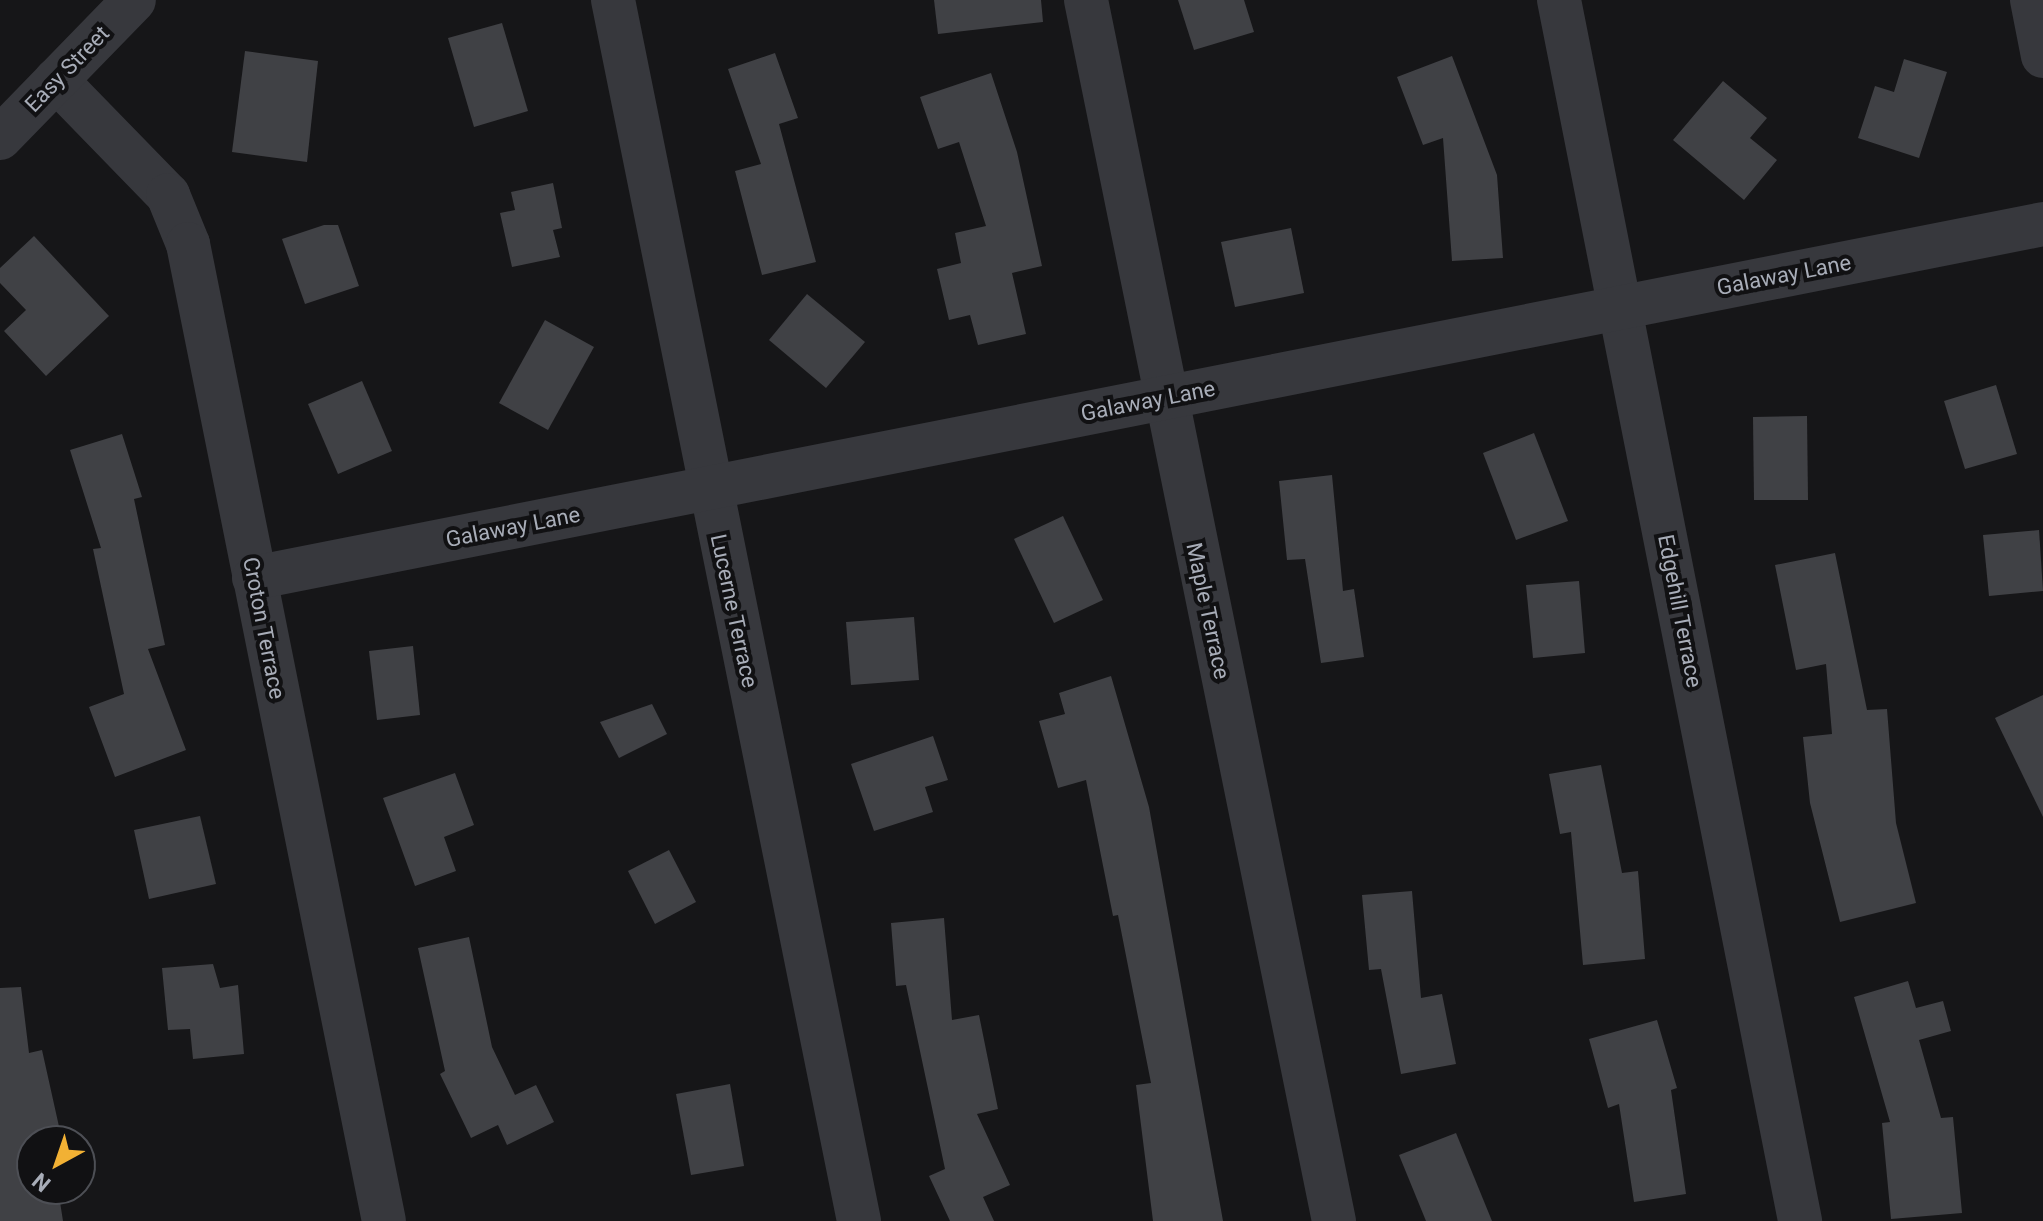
<!DOCTYPE html>
<style>
body{margin:0}
#map{position:relative;width:2043px;height:1221px;overflow:hidden;background:#161618;font-family:Roboto,sans-serif}
div>[style]{position:absolute}
.building>*{inset:0;background:#404145}
.street>*{height:44px;margin:-22px;padding:0 22px;transform-origin:22px;border-radius:22px;background:#37383d}
span{translate:-50% -50%;white-space:nowrap;text-align:center;line-height:1.15;-webkit-text-stroke:8px #111113;paint-order:stroke}
.street-label{font-size:22px;color:#a8adb8}
.north{position:absolute;left:16px;top:1125px;width:80px;height:80px;box-sizing:border-box;background:#111113;border:2px solid #4d4f55;border-radius:50%;rotate:220deg;font-size:22px;font-weight:700;line-height:32px;text-align:center;color:#a8adb8}
.north::after{content:'';display:block;margin:auto;width:28px;height:36px;background:#f2b134;clip-path:polygon(50% 0,100% 100%,50% 72%,0 100%)}
</style>
<div id="map">
<div class="building">
<i style="clip-path:polygon(934px 0,1041px 0,1043px 22px,938px 34px)"></i>
<i style="clip-path:polygon(1178px 0,1244px 0,1254px 32px,1194px 50px)"></i>
<i style="clip-path:polygon(502px 23px,528px 111px,474px 127px,448px 38px)"></i>
<i style="clip-path:polygon(245px 51px,318px 61px,307px 162px,232px 152px)"></i>
<i style="clip-path:polygon(775px 53px,798px 118px,779px 124px,816px 262px,762px 275px,735px 171px,761px 164px,728px 69px)"></i>
<i style="clip-path:polygon(1452px 56px,1497px 175px,1503px 258px,1452px 261px,1443px 138px,1423px 145px,1397px 77px)"></i>
<i style="clip-path:polygon(1904px 59px,1947px 72px,1919px 158px,1858px 138px,1875px 86px,1894px 92px)"></i>
<i style="clip-path:polygon(991px 73px,1017px 152px,1042px 266px,1012px 273px,1026px 334px,978px 345px,970px 315px,949px 320px,937px 269px,961px 263px,955px 233px,986px 226px,959px 142px,938px 149px,920px 97px)"></i>
<i style="clip-path:polygon(1723px 81px,1767px 118px,1750px 138px,1777px 160px,1744px 200px,1673px 140px)"></i>
<i style="clip-path:polygon(553px 183px,562px 228px,553px 230px,560px 257px,512px 267px,500px 213px,515px 210px,511px 192px)"></i>
<i style="clip-path:polygon(324px 225px,338px 225px,359px 286px,305px 304px,282px 239px)"></i>
<i style="clip-path:polygon(1291px 228px,1304px 293px,1235px 307px,1221px 242px)"></i>
<i style="clip-path:polygon(34px 236px,109px 316px,46px 376px,4px 331px,26px 310px,0 283px,0 268px)"></i>
<i style="clip-path:polygon(807px 294px,865px 342px,826px 388px,769px 340px)"></i>
<i style="clip-path:polygon(545px 320px,594px 347px,548px 430px,499px 403px)"></i>
<i style="clip-path:polygon(362px 381px,392px 451px,338px 474px,308px 404px)"></i>
<i style="clip-path:polygon(1996px 385px,2017px 454px,1965px 469px,1944px 401px)"></i>
<i style="clip-path:polygon(1807px 416px,1808px 500px,1754px 500px,1753px 417px)"></i>
<i style="clip-path:polygon(1534px 433px,1568px 521px,1516px 540px,1483px 453px)"></i>
<i style="clip-path:polygon(122px 434px,142px 497px,134px 499px,165px 645px,148px 649px,186px 750px,115px 777px,89px 707px,124px 694px,93px 549px,101px 548px,70px 450px)"></i>
<i style="clip-path:polygon(1332px 475px,1343px 591px,1354px 589px,1364px 657px,1321px 663px,1305px 559px,1287px 560px,1279px 481px)"></i>
<i style="clip-path:polygon(1063px 516px,1103px 600px,1054px 623px,1014px 539px)"></i>
<i style="clip-path:polygon(2039px 530px,2043px 591px,1989px 596px,1983px 535px)"></i>
<i style="clip-path:polygon(1835px 553px,1867px 710px,1887px 709px,1896px 823px,1916px 903px,1840px 922px,1810px 803px,1803px 737px,1832px 734px,1826px 664px,1796px 670px,1775px 565px)"></i>
<i style="clip-path:polygon(1579px 581px,1585px 653px,1533px 658px,1526px 585px)"></i>
<i style="clip-path:polygon(914px 617px,919px 680px,851px 685px,846px 622px)"></i>
<i style="clip-path:polygon(413px 646px,420px 715px,377px 720px,369px 651px)"></i>
<i style="clip-path:polygon(1111px 676px,1149px 807px,1223px 1221px,1153px 1221px,1136px 1085px,1151px 1083px,1118px 915px,1113px 916px,1086px 780px,1058px 788px,1039px 721px,1065px 714px,1059px 693px)"></i>
<i style="clip-path:polygon(2043px 695px,2043px 817px,1995px 718px)"></i>
<i style="clip-path:polygon(652px 704px,667px 734px,619px 758px,600px 722px)"></i>
<i style="clip-path:polygon(933px 736px,948px 780px,925px 787px,933px 812px,874px 831px,851px 764px)"></i>
<i style="clip-path:polygon(1601px 765px,1622px 873px,1638px 871px,1645px 959px,1583px 965px,1571px 832px,1560px 834px,1549px 774px)"></i>
<i style="clip-path:polygon(455px 773px,474px 825px,444px 837px,456px 871px,415px 886px,383px 798px)"></i>
<i style="clip-path:polygon(200px 816px,216px 884px,149px 899px,134px 830px)"></i>
<i style="clip-path:polygon(669px 850px,696px 902px,655px 924px,628px 871px)"></i>
<i style="clip-path:polygon(1412px 891px,1421px 998px,1442px 994px,1456px 1064px,1401px 1074px,1381px 969px,1369px 970px,1362px 895px)"></i>
<i style="clip-path:polygon(944px 918px,952px 1020px,979px 1015px,998px 1109px,977px 1114px,1010px 1185px,983px 1197px,994px 1221px,950px 1221px,929px 1176px,945px 1169px,906px 985px,896px 986px,891px 923px)"></i>
<i style="clip-path:polygon(469px 937px,492px 1047px,515px 1095px,536px 1085px,554px 1122px,507px 1145px,498px 1125px,471px 1138px,440px 1074px,445px 1071px,418px 948px)"></i>
<i style="clip-path:polygon(213px 964px,220px 988px,238px 985px,244px 1054px,193px 1059px,190px 1029px,168px 1030px,162px 968px)"></i>
<i style="clip-path:polygon(1908px 981px,1916px 1008px,1943px 1001px,1951px 1031px,1919px 1040px,1941px 1118px,1953px 1117px,1962px 1213px,1891px 1219px,1882px 1123px,1890px 1122px,1854px 997px)"></i>
<i style="clip-path:polygon(21px 987px,29px 1053px,42px 1050px,62px 1140px,32px 1141px,32px 1189px,58px 1189px,63px 1221px,0 1221px,0 988px)"></i>
<i style="clip-path:polygon(1657px 1020px,1677px 1088px,1671px 1090px,1686px 1194px,1634px 1202px,1619px 1104px,1608px 1108px,1589px 1039px)"></i>
<i style="clip-path:polygon(730px 1084px,744px 1166px,691px 1175px,676px 1094px)"></i>
<i style="clip-path:polygon(1456px 1133px,1492px 1221px,1426px 1221px,1399px 1155px)"></i>
</div>
<div class="street">
<i style="left:613px;top:0;width:1246px;rotate:78.61deg"></i>
<i style="left:1086px;top:0;width:1246px;rotate:78.52deg"></i>
<i style="left:1559px;top:0;width:1245px;rotate:78.83deg"></i>
<i style="left:2032px;top:0;width:57px;rotate:78.9deg"></i>
<i style="left:56px;top:80px;width:161px;rotate:45.8deg"></i>
<i style="left:168px;top:195px;width:53px;rotate:67.8deg"></i>
<i style="left:188px;top:244px;width:996px;rotate:78.66deg"></i>
<i style="left:0;top:138px;width:192px;rotate:-45.8deg"></i>
<i style="left:254px;top:578px;width:1824px;rotate:-11.19deg"></i>
</div>
<div class="street-label">
<span style="left:67px;top:69px;rotate:-46deg">Easy Street</span>
<span style="left:1784px;top:275px;rotate:-11deg">Galaway Lane</span>
<span style="left:1148px;top:401px;rotate:-11deg">Galaway Lane</span>
<span style="left:513px;top:527px;rotate:-11deg">Galaway Lane</span>
<span style="left:734px;top:611px;rotate:78deg">Lucerne Terrace</span>
<span style="left:1208px;top:611px;rotate:78deg">Maple Terrace</span>
<span style="left:1680px;top:611px;rotate:79deg">Edgehill Terrace</span>
<span style="left:264px;top:628px;rotate:79deg">Croton Terrace</span>
</div>
<div class="north">N</div>
</div>
